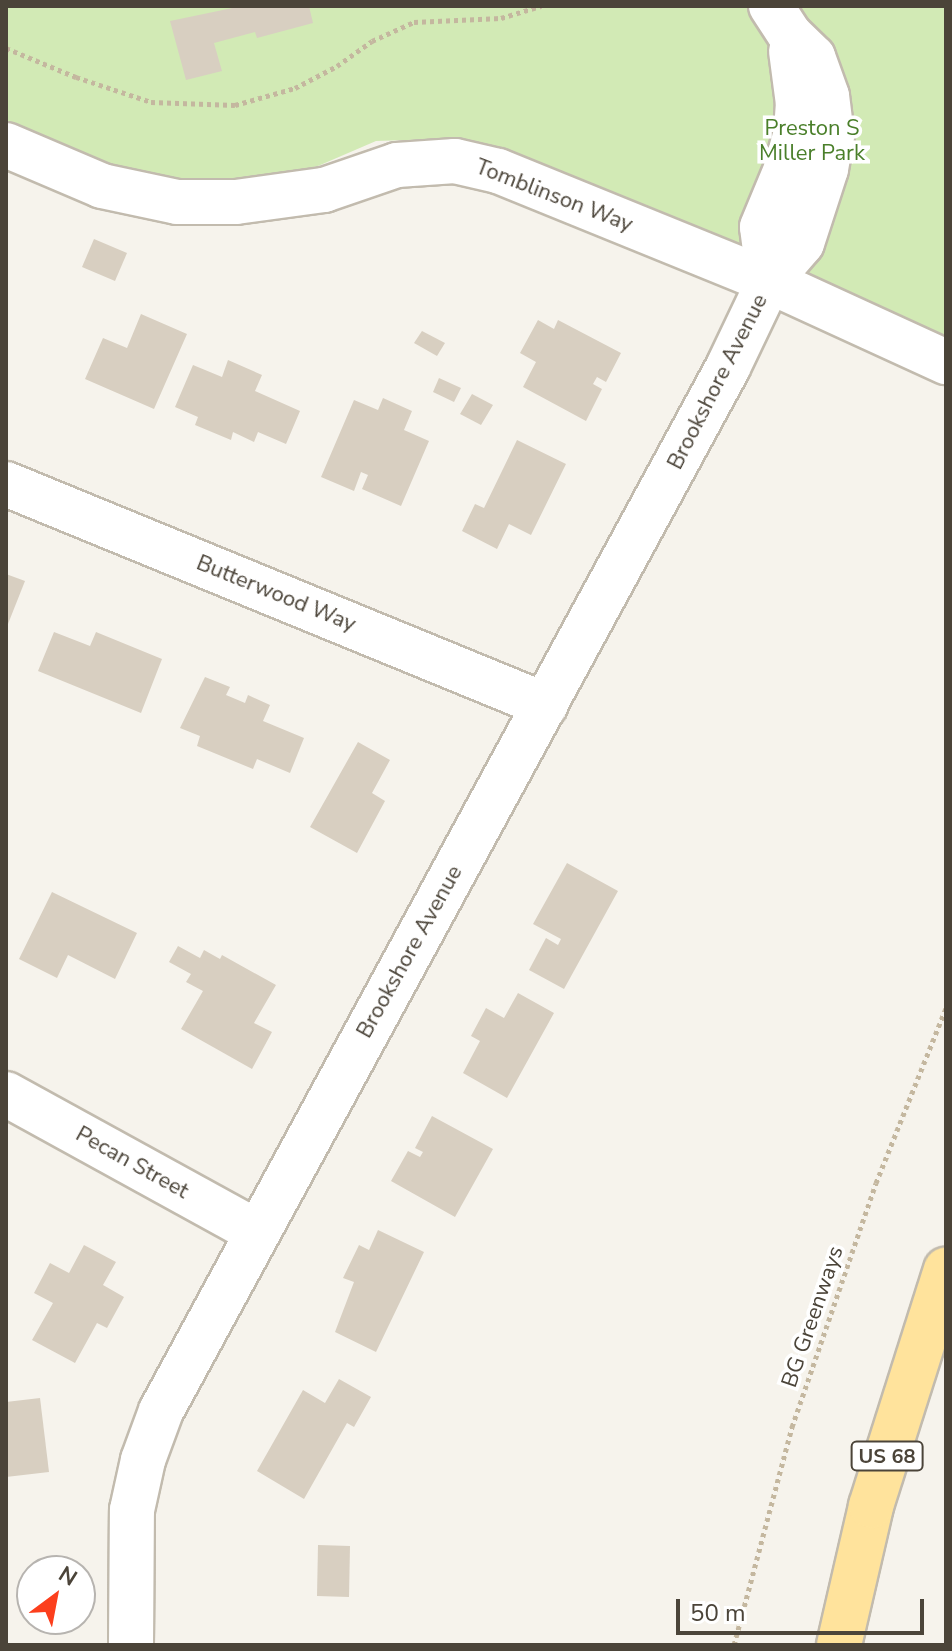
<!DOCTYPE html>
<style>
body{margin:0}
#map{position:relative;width:952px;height:1651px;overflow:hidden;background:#f6f3ec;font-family:"Nunito Sans",sans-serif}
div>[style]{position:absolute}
.green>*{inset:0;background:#d2eab5}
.building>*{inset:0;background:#d8cfc1}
.path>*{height:5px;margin-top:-2.5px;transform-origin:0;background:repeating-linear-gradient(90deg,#c4b79f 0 4px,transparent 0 8px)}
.roads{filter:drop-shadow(2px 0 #c2bbae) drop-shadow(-2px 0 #c2bbae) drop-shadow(0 2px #c2bbae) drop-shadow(0 -2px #c2bbae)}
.minor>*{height:44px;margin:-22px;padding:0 22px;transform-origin:22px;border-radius:22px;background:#fff}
.major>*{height:44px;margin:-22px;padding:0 22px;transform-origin:22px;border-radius:22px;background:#ffe39c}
span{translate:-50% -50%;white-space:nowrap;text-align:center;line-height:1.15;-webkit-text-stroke:7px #fff;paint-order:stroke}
.shield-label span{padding:2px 6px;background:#fff;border:2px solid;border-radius:6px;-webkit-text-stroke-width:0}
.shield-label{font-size:20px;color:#4b4439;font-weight:700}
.park-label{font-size:22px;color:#4a7f2a}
.street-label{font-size:22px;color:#4b4439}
.frame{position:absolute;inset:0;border:8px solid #4b4439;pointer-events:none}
.north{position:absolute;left:16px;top:1555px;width:80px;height:80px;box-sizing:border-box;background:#fff;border:2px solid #b7b4b0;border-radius:50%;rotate:32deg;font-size:22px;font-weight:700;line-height:32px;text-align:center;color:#4b4439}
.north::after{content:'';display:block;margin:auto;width:28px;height:36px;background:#fc3f1d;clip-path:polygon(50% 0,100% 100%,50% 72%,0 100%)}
.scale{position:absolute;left:676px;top:1599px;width:248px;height:36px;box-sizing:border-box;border:4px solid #4b4439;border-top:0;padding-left:10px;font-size:24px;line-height:28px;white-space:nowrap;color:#4b4439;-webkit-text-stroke:6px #fff;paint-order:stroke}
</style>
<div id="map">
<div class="green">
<i style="clip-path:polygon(6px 6px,946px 6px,946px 344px,494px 148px,438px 139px,376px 141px,318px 166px,253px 181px,189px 185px,105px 169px,6px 125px)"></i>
</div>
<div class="building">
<i style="clip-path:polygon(242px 6px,309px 6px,313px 23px,257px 38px,255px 32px,214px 43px,222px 71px,186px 80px,170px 21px)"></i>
<i style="clip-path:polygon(94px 239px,127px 253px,115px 281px,82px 267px)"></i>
<i style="clip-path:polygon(141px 314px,187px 334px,154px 409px,85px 379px,103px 338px,127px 348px)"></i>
<i style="clip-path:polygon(538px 320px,554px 329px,558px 320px,621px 353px,606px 382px,597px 377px,593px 384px,602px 389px,586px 421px,523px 387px,536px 362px,520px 353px)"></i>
<i style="clip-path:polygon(422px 331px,445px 343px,437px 356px,414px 343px)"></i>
<i style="clip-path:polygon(228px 360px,262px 375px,255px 391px,300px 411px,286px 444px,258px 432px,254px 442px,233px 432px,231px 440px,195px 425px,198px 417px,175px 407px,193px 365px,222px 377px)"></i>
<i style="clip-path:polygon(439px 378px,461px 388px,454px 402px,433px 392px)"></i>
<i style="clip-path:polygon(472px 394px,493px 405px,481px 425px,460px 414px)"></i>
<i style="clip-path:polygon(383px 398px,412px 411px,404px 430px,429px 441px,401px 506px,362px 489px,368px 475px,361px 472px,354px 491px,321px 477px,354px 400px,378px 410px)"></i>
<i style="clip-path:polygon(517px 440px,566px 464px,531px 535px,509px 524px,497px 549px,462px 531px,475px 504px,484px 508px)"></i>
<i style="clip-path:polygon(6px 574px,25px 581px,6px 629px)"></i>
<i style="clip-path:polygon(54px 632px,90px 646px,96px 632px,162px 659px,141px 713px,38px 671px)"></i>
<i style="clip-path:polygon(205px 677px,230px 687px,226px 695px,245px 703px,248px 695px,270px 705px,263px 721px,304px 738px,290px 773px,257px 759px,253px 769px,197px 746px,200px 736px,180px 728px)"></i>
<i style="clip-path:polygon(358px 742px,390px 760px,372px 793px,385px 801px,357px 853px,310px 827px)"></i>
<i style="clip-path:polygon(567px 863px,618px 891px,564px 989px,529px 970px,546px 938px,558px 945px,561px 939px,533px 924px)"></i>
<i style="clip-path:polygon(52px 892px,137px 933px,115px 979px,68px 955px,57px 978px,19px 959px)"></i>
<i style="clip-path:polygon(178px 946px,200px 958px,204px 950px,220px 959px,222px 955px,276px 985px,254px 1023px,272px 1032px,252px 1069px,181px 1029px,203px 991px,186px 982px,191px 974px,169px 962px)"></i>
<i style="clip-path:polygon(518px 993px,554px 1013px,507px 1098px,463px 1073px,480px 1041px,471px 1036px,486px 1008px,504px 1018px)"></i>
<i style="clip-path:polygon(432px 1116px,493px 1149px,455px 1217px,391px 1181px,408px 1151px,420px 1157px,423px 1152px,415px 1148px)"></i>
<i style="clip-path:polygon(378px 1230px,424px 1252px,376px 1352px,335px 1332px,354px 1282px,343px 1278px,359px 1245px,369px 1250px)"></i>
<i style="clip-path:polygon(84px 1245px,116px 1262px,103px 1285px,124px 1297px,107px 1328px,97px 1323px,75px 1363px,32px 1340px,53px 1303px,34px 1293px,50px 1263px,69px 1273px)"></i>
<i style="clip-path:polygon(339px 1379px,371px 1397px,354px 1427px,347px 1423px,304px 1499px,257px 1471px,303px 1390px,325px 1403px)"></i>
<i style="clip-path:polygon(40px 1398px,49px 1472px,6px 1477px,6px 1402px)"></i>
<i style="clip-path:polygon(318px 1545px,350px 1546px,349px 1597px,317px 1596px)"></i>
</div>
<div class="path">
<i style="left:6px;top:48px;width:76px;rotate:22.5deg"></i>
<i style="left:76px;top:77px;width:79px;rotate:18.4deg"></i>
<i style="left:151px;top:102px;width:84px;rotate:2deg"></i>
<i style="left:235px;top:105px;width:62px;rotate:-15.8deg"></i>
<i style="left:295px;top:88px;width:47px;rotate:-27.6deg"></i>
<i style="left:337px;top:66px;width:43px;rotate:-35.5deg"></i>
<i style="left:372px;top:41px;width:46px;rotate:-24.3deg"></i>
<i style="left:414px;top:22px;width:87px;rotate:-2.6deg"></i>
<i style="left:501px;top:18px;width:42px;rotate:-16.7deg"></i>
<i style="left:734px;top:1645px;width:226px;rotate:-75.1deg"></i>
<i style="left:792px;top:1427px;width:258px;rotate:-71deg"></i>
<i style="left:876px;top:1183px;width:188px;rotate:-68.2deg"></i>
</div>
<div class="roads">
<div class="minor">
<i style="left:6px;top:145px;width:104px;rotate:23.1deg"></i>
<i style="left:102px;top:186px;width:77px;rotate:12deg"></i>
<i style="left:177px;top:202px;width:59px"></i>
<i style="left:236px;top:202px;width:89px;rotate:-7.8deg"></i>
<i style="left:324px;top:190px;width:77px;rotate:-18.9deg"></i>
<i style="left:397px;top:165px;width:58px;rotate:-3.9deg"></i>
<i style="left:455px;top:161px;width:44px;rotate:13.1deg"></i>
<i style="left:498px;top:171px;width:292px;rotate:22.1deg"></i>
<i style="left:769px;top:281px;width:195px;rotate:24.6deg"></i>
<i style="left:769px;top:281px;width:54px;rotate:-97.4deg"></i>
<i style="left:762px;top:227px;width:63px;rotate:-67.5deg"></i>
<i style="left:786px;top:169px;width:39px;rotate:-75deg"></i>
<i style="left:796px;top:131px;width:27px;rotate:-86deg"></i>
<i style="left:798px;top:104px;width:53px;rotate:-97.5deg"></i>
<i style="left:6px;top:484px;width:583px;rotate:22.29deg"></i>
<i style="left:6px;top:1094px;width:286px;rotate:28.8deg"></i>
<i style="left:131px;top:1645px;width:135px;rotate:-89.6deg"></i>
<i style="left:132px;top:1510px;width:51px;rotate:-77.6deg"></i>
<i style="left:143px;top:1460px;width:52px;rotate:-69.8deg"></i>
<i style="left:161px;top:1411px;width:1188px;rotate:-61.49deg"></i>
<i style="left:728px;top:367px;width:95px;rotate:-64.5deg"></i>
<i style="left:769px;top:281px;width:50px;rotate:-49deg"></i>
<i style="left:802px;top:243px;width:78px;rotate:-72deg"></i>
<i style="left:826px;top:169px;width:34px;rotate:-80deg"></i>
<i style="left:832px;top:136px;width:40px;rotate:-97.1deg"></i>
<i style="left:827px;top:96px;width:41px;rotate:-109.7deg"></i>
<i style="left:813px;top:57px;width:32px;rotate:-136deg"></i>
<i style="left:790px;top:35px;width:35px;rotate:-123deg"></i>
</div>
<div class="major">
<i style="left:839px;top:1645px;width:143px;rotate:-77deg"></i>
<i style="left:871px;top:1506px;width:248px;rotate:-72.4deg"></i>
</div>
</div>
<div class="shield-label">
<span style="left:887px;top:1456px">US 68</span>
</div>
<div class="park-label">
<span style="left:812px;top:141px">Preston S<br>Miller Park</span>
</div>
<div class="street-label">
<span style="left:554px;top:196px;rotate:21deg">Tomblinson Way</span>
<span style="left:718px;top:382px;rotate:-63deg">Brookshore Avenue</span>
<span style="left:276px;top:594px;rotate:22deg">Butterwood Way</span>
<span style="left:410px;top:952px;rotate:-61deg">Brookshore Avenue</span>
<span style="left:132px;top:1163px;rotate:29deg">Pecan Street</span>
<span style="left:813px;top:1317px;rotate:-71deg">BG Greenways</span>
</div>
<div class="frame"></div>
<div class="north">N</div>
<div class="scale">50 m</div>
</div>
